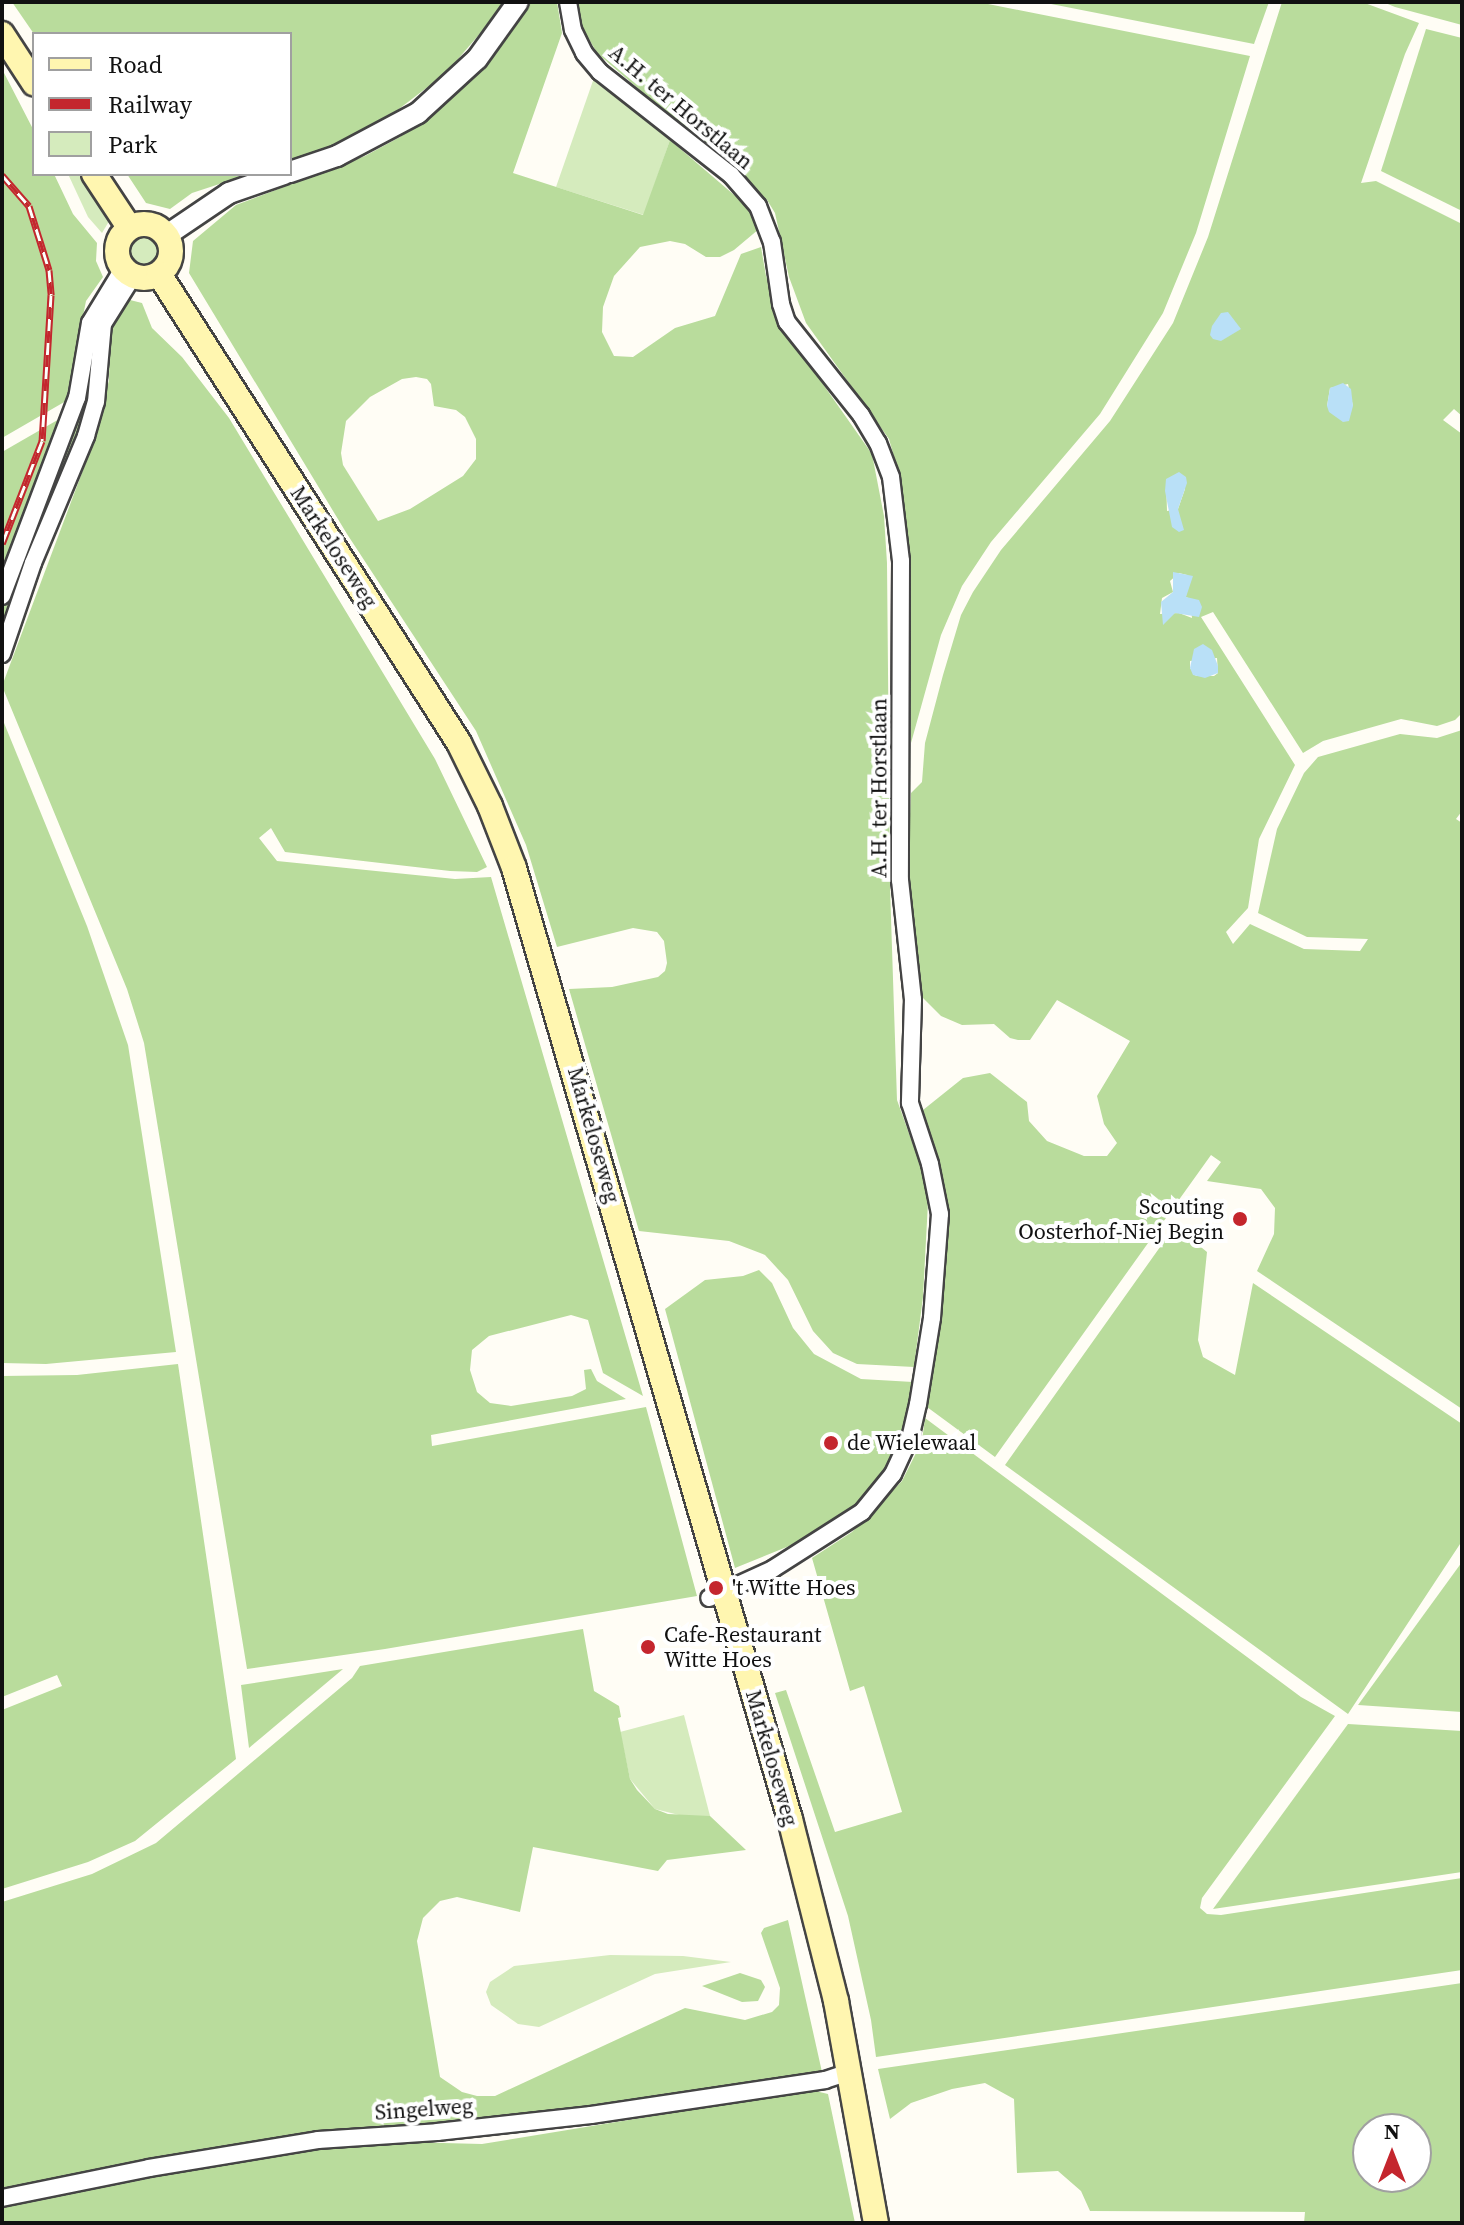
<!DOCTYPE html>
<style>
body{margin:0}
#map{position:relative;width:1464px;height:2225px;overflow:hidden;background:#fffdf5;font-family:"Source Serif 4",serif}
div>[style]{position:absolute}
.green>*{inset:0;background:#d5ebbd}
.round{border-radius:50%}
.forest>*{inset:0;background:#b9dc9c}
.water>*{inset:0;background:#b9e0f7}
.roads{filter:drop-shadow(2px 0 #444) drop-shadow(-2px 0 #444) drop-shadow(0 2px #444) drop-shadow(0 -2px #444)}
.minor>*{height:16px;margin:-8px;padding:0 8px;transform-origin:8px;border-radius:8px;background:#fff}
.tertiary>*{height:20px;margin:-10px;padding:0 10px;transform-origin:10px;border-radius:10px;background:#fff}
.secondary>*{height:24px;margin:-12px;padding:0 12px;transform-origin:12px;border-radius:12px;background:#fff6b0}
.secondary>.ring{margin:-12px;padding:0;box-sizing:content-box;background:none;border:24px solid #fff6b0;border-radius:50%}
.rail>*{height:7px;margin-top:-3.5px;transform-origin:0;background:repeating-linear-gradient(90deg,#fff 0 12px,#c4262e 0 24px);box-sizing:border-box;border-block:2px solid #c4262e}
.dots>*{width:22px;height:22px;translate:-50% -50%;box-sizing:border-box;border:4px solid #fff;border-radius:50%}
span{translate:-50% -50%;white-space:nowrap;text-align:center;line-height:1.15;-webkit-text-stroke:8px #fff;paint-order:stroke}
.street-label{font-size:22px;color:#111}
.poi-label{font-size:22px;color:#111}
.right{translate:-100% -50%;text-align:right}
.left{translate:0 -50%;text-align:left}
.frame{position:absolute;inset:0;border:4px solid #111;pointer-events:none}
.legend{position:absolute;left:32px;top:32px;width:260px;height:144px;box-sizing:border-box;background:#fff;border:2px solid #a0a0a0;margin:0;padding:10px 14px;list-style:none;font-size:24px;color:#111}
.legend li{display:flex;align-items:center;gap:16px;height:40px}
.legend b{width:40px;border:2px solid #a0a0a0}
.north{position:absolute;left:1352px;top:2113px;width:80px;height:80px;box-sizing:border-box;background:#fff;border:2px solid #a0a0a0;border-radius:50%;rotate:0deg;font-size:22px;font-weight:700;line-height:32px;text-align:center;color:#111}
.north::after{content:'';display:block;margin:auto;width:28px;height:36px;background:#c4262e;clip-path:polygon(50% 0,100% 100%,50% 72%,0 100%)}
</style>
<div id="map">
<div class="green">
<i style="clip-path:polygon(595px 75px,670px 140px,644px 215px,556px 187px)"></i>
<i style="clip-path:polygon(68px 174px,85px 174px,111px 218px,102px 233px,88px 217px)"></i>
<i class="round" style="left:130px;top:236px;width:28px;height:28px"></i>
<i style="clip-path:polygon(684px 1715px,710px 1816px,687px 1817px,655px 1809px,630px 1779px,620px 1732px)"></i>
<i style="clip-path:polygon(610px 1955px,683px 1956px,731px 1962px,655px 1974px,539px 2027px,518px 2024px,491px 2005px,486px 1992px,490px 1982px,514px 1966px)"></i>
</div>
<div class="forest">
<i style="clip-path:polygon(12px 2px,507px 2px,446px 73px,387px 118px,320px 151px,290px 159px,290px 34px,34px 34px)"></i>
<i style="clip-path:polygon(evenodd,524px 2px,557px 2px,562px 33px,513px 173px,643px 215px,670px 140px,747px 206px,759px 229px,734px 250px,720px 257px,706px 257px,685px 244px,670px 241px,640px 247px,614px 276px,603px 307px,602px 332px,614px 356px,633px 357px,675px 328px,715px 316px,741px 254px,761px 247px,766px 276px,787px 333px,872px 454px,884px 516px,887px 563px,890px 887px,897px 1100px,922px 1170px,928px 1202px,923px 1297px,914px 1367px,857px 1364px,833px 1353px,813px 1331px,788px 1280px,765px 1255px,729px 1241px,639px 1231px,569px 989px,612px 987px,658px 977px,665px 971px,667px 963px,664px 941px,657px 932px,633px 928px,557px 947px,526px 845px,476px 731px,347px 534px,189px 273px,193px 241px,236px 205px,365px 156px,400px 137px,461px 90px,494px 54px,524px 2px,416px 377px,427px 379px,431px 384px,434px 406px,456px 410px,465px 417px,476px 439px,476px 459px,463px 476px,410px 509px,378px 521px,343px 465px,341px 453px,346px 421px,370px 397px,402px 379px,416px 377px)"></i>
<i style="clip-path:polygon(574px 2px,978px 2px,1250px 56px,1196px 233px,1163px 313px,1100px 414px,991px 542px,962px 586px,941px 635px,911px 743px,906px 525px,900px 478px,889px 439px,806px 323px,789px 277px,775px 213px,767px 200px,597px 53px,578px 20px)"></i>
<i style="clip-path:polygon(1041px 2px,1269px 2px,1254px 44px)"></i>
<i style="clip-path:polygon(evenodd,1282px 2px,1362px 2px,1419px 23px,1405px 54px,1361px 183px,1376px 181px,1462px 224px,1462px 416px,1454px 409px,1443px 420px,1462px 434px,1462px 713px,1455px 720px,1437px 726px,1401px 719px,1323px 741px,1303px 753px,1213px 612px,1201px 617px,1295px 765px,1259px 839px,1248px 908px,1226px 932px,1233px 944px,1250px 924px,1304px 949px,1360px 951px,1368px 939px,1307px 937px,1258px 913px,1277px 829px,1304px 773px,1318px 757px,1400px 734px,1437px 738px,1462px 730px,1462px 811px,1456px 819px,1462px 823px,1462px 1409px,1257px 1271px,1274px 1234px,1275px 1208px,1261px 1189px,1207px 1181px,1221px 1162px,1211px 1155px,995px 1457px,927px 1407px,945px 1226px,918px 1114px,963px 1078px,990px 1073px,1027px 1102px,1029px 1121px,1047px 1141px,1084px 1156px,1107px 1156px,1117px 1143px,1104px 1124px,1097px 1096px,1130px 1041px,1057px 1000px,1030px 1040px,1018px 1040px,1010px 1038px,994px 1024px,962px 1025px,941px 1016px,918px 993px,907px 879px,911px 793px,922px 782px,925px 743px,943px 675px,961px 615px,973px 592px,1001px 550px,1110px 421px,1173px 323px,1208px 237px,1282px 2px,1348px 384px,1353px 406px,1327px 406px,1330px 388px,1348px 384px,1282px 2px,1166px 479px,1185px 489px,1178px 509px,1167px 511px,1166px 479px,1282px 2px,1179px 573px,1187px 575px,1186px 597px,1190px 599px,1192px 618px,1179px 613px,1160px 614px,1162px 598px,1173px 592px,1170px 581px,1179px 573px,1282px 2px,1217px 658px,1218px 673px,1214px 676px,1196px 676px,1190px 668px,1190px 661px,1217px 658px)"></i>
<i style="clip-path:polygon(1383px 2px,1462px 2px,1462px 25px,1395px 7px)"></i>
<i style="clip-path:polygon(1426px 29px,1462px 38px,1462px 211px,1381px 171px)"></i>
<i style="clip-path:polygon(2px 69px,34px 131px,34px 174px,54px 174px,73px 214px,97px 243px,96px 261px,103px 277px,86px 301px,66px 401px,2px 438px)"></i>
<i style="clip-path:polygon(127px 174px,250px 174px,192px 193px,170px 209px,146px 203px)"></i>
<i style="clip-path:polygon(130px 300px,142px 303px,152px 328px,182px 357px,229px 418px,435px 759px,487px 867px,477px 872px,450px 871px,285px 852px,271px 828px,259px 838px,277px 861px,455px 879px,491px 877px,643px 1396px,603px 1373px,588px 1320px,571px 1315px,489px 1336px,472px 1350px,470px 1370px,477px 1392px,490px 1403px,511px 1406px,572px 1396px,586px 1389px,584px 1370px,591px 1369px,597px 1381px,626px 1399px,431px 1435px,432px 1446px,646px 1407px,697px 1596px,385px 1649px,247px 1669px,144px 1043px,127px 989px,2px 686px,95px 438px,109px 380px,110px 331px)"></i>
<i style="clip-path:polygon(95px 327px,90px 407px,2px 640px,2px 607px,72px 431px)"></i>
<i style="clip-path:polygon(61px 418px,58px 426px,2px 572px,2px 452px)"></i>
<i style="clip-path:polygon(2px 718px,87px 926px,128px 1045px,176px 1352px,46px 1364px,2px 1363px)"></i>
<i style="clip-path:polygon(1175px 1226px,1207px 1252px,1198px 1340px,1203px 1357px,1235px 1375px,1253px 1283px,1462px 1424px,1462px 1541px,1348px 1714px,1005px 1465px)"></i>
<i style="clip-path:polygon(759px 1270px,772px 1283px,793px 1328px,814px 1354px,861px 1379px,913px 1382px,905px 1430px,891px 1468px,874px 1488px,851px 1511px,809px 1538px,735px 1568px,665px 1309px,705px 1280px,743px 1276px)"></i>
<i style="clip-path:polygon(178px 1364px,236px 1759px,135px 1841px,88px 1862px,2px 1889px,2px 1710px,62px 1686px,57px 1675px,2px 1697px,2px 1376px,77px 1375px)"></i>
<i style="clip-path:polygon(925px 1418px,1301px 1697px,1335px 1716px,1202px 1898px,1200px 1908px,1207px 1914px,1221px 1915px,1462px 1878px,1462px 1970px,876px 2057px,871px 2020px,848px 1916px,775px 1693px,786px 1690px,835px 1832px,902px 1812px,864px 1686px,850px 1691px,812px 1558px,852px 1532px,902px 1481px,922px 1441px)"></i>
<i style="clip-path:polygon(1462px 1562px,1462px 1712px,1358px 1705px)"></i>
<i style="clip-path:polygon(583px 1629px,594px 1691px,619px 1706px,621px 1717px,618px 1718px,630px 1779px,637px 1790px,655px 1809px,668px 1814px,710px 1816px,746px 1850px,667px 1860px,658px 1871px,533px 1847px,520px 1912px,457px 1897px,440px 1901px,423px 1918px,417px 1941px,440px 2077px,462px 2092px,477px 2096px,495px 2096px,685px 2008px,745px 2020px,772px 2012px,779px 2005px,780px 1988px,761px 1933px,764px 1928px,788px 1920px,822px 2072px,466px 2126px,397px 2125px,315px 2131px,2px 2192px,2px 1902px,92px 1874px,156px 1843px,352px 1678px,360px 1666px)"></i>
<i style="clip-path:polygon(343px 1669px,249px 1748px,241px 1685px)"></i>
<i style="clip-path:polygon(1348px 1724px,1462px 1731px,1462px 1872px,1213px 1909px)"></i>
<i style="clip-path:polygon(740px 1973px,761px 1980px,765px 1987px,758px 2001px,742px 2002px,702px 1986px)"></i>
<i style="clip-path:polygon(evenodd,1462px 1983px,1462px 2223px,1304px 2223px,1305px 2212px,1090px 2211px,1081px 2191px,1058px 2171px,1017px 2173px,1014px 2099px,985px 2083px,952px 2089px,911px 2103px,890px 2119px,878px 2069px,1462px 1983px,1368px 2129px,1416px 2129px,1416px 2177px,1368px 2177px,1368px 2129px)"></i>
<i style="clip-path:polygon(811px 2090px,828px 2094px,855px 2223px,2px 2223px,2px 2208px,316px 2145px,365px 2141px,482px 2144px)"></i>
</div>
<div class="water">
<i style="clip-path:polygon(1228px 312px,1241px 329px,1221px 341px,1213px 339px,1210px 335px,1212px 326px,1221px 313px)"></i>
<i style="clip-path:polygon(1343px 383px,1351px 389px,1353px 406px,1349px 421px,1343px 422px,1329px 412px,1327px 406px,1330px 388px)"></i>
<i style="clip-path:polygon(1179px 472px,1186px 477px,1187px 483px,1178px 509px,1184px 530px,1179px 532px,1172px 527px,1165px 491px,1166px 479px)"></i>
<i style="clip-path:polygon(1173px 572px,1193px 576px,1186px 597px,1199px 600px,1202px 607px,1199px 617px,1175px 613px,1163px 625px,1161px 602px,1173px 592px)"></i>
<i style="clip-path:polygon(1203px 644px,1212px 650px,1218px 666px,1218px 673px,1205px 678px,1193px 675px,1190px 668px,1194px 649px)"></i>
</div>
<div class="roads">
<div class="minor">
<i style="left:568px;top:2px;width:28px;rotate:80deg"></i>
<i style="left:573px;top:30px;width:25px;rotate:64deg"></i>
<i style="left:584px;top:53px;width:25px;rotate:50deg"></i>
<i style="left:600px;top:72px;width:167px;rotate:38.2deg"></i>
<i style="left:731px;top:175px;width:41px;rotate:48.9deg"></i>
<i style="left:758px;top:206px;width:39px;rotate:69deg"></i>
<i style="left:772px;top:242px;width:63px;rotate:81.7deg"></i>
<i style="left:781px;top:304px;width:19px;rotate:72deg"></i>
<i style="left:787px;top:322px;width:119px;rotate:51.5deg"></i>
<i style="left:861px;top:415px;width:33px;rotate:59deg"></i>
<i style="left:878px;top:443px;width:36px;rotate:69deg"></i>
<i style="left:891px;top:477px;width:85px;rotate:83.2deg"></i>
<i style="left:901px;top:561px;width:319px;rotate:90.2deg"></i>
<i style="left:900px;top:880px;width:120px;rotate:83.8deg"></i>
<i style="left:913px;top:999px;width:104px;rotate:91.7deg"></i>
<i style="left:910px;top:1103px;width:64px;rotate:71.8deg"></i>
<i style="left:930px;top:1164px;width:51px;rotate:78.7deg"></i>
<i style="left:940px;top:1214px;width:104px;rotate:94.4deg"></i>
<i style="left:932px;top:1318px;width:87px;rotate:99.2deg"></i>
<i style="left:918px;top:1404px;width:32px;rotate:103deg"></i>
<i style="left:911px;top:1435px;width:43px;rotate:114.8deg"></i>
<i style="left:893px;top:1474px;width:49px;rotate:129.2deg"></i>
<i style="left:862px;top:1512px;width:106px;rotate:147.4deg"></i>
<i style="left:773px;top:1569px;width:70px;rotate:155.6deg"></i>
<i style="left:2px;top:596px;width:212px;rotate:-69.3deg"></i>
<i style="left:77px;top:398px;width:76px;rotate:-80.2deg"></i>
<i style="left:90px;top:323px;width:63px;rotate:-58.6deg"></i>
<i style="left:2px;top:654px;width:96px;rotate:-71.2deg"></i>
<i style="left:33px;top:563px;width:138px;rotate:-67.3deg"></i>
<i style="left:86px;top:436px;width:35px;rotate:-74deg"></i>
<i style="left:96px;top:402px;width:78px;rotate:-84.9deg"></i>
<i style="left:103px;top:324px;width:57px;rotate:-58deg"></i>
<i style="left:2px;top:2198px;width:150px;rotate:-11.5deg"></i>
<i style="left:149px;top:2168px;width:171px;rotate:-9.4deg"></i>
<i style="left:318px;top:2140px;width:119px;rotate:-3.8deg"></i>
<i style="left:437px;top:2132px;width:155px;rotate:-6.3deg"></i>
<i style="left:591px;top:2115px;width:237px;rotate:-8.5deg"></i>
<i style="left:825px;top:2080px;width:26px;rotate:-18deg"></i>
</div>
<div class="tertiary">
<i style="left:290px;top:172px;width:50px;rotate:-18.8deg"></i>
<i style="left:337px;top:156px;width:92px;rotate:-28deg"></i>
<i style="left:418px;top:113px;width:80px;rotate:-42.5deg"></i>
<i style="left:477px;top:59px;width:70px;rotate:-54.3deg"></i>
<i style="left:167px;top:235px;width:75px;rotate:-34.1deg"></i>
<i style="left:229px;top:193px;width:58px;rotate:-19.1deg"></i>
</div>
<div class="secondary">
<i style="left:2px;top:34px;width:59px;rotate:56.9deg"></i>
<i style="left:94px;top:174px;width:64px;rotate:56.6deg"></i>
<i class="ring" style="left:117px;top:224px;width:30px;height:30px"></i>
<i style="left:159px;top:274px;width:557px;rotate:57.39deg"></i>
<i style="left:459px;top:743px;width:70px;rotate:63.8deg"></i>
<i style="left:490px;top:806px;width:66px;rotate:68.8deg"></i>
<i style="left:514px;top:868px;width:990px;rotate:73.82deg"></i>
<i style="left:790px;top:1819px;width:188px;rotate:75.8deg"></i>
<i style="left:836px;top:2001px;width:226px;rotate:79.8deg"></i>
</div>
</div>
<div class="rail">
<i style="left:2px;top:175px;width:41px;rotate:48.9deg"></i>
<i style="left:29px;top:206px;width:67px;rotate:72.6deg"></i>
<i style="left:49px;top:270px;width:25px;rotate:85deg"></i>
<i style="left:51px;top:295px;width:146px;rotate:93.5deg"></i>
<i style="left:42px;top:441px;width:110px;rotate:111.2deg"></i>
</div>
<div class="dots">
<i style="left:1240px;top:1219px;background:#c4262e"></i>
<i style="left:831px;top:1443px;background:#c4262e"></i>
<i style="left:716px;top:1588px;background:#c4262e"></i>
<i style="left:648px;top:1647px;background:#c4262e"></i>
</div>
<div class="street-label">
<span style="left:681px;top:107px;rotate:40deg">A.H. ter Horstlaan</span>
<span style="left:334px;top:547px;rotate:57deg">Markeloseweg</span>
<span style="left:879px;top:788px;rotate:-90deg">A.H. ter Horstlaan</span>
<span style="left:594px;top:1135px;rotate:74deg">Markeloseweg</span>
<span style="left:772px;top:1758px;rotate:74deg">Markeloseweg</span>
<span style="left:424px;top:2109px;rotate:-4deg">Singelweg</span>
</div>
<div class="poi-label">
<span class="right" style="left:1224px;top:1219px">Scouting<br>Oosterhof-Niej Begin</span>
<span class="left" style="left:847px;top:1443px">de Wielewaal</span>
<span class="left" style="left:732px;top:1588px">'t Witte Hoes</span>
<span class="left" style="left:664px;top:1647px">Cafe-Restaurant<br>Witte Hoes</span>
</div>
<div class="frame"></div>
<ul class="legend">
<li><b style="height:10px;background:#fff6b0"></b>Road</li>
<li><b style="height:10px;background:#c4262e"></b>Railway</li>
<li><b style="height:22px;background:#d5ebbd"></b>Park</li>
</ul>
<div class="north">N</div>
</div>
